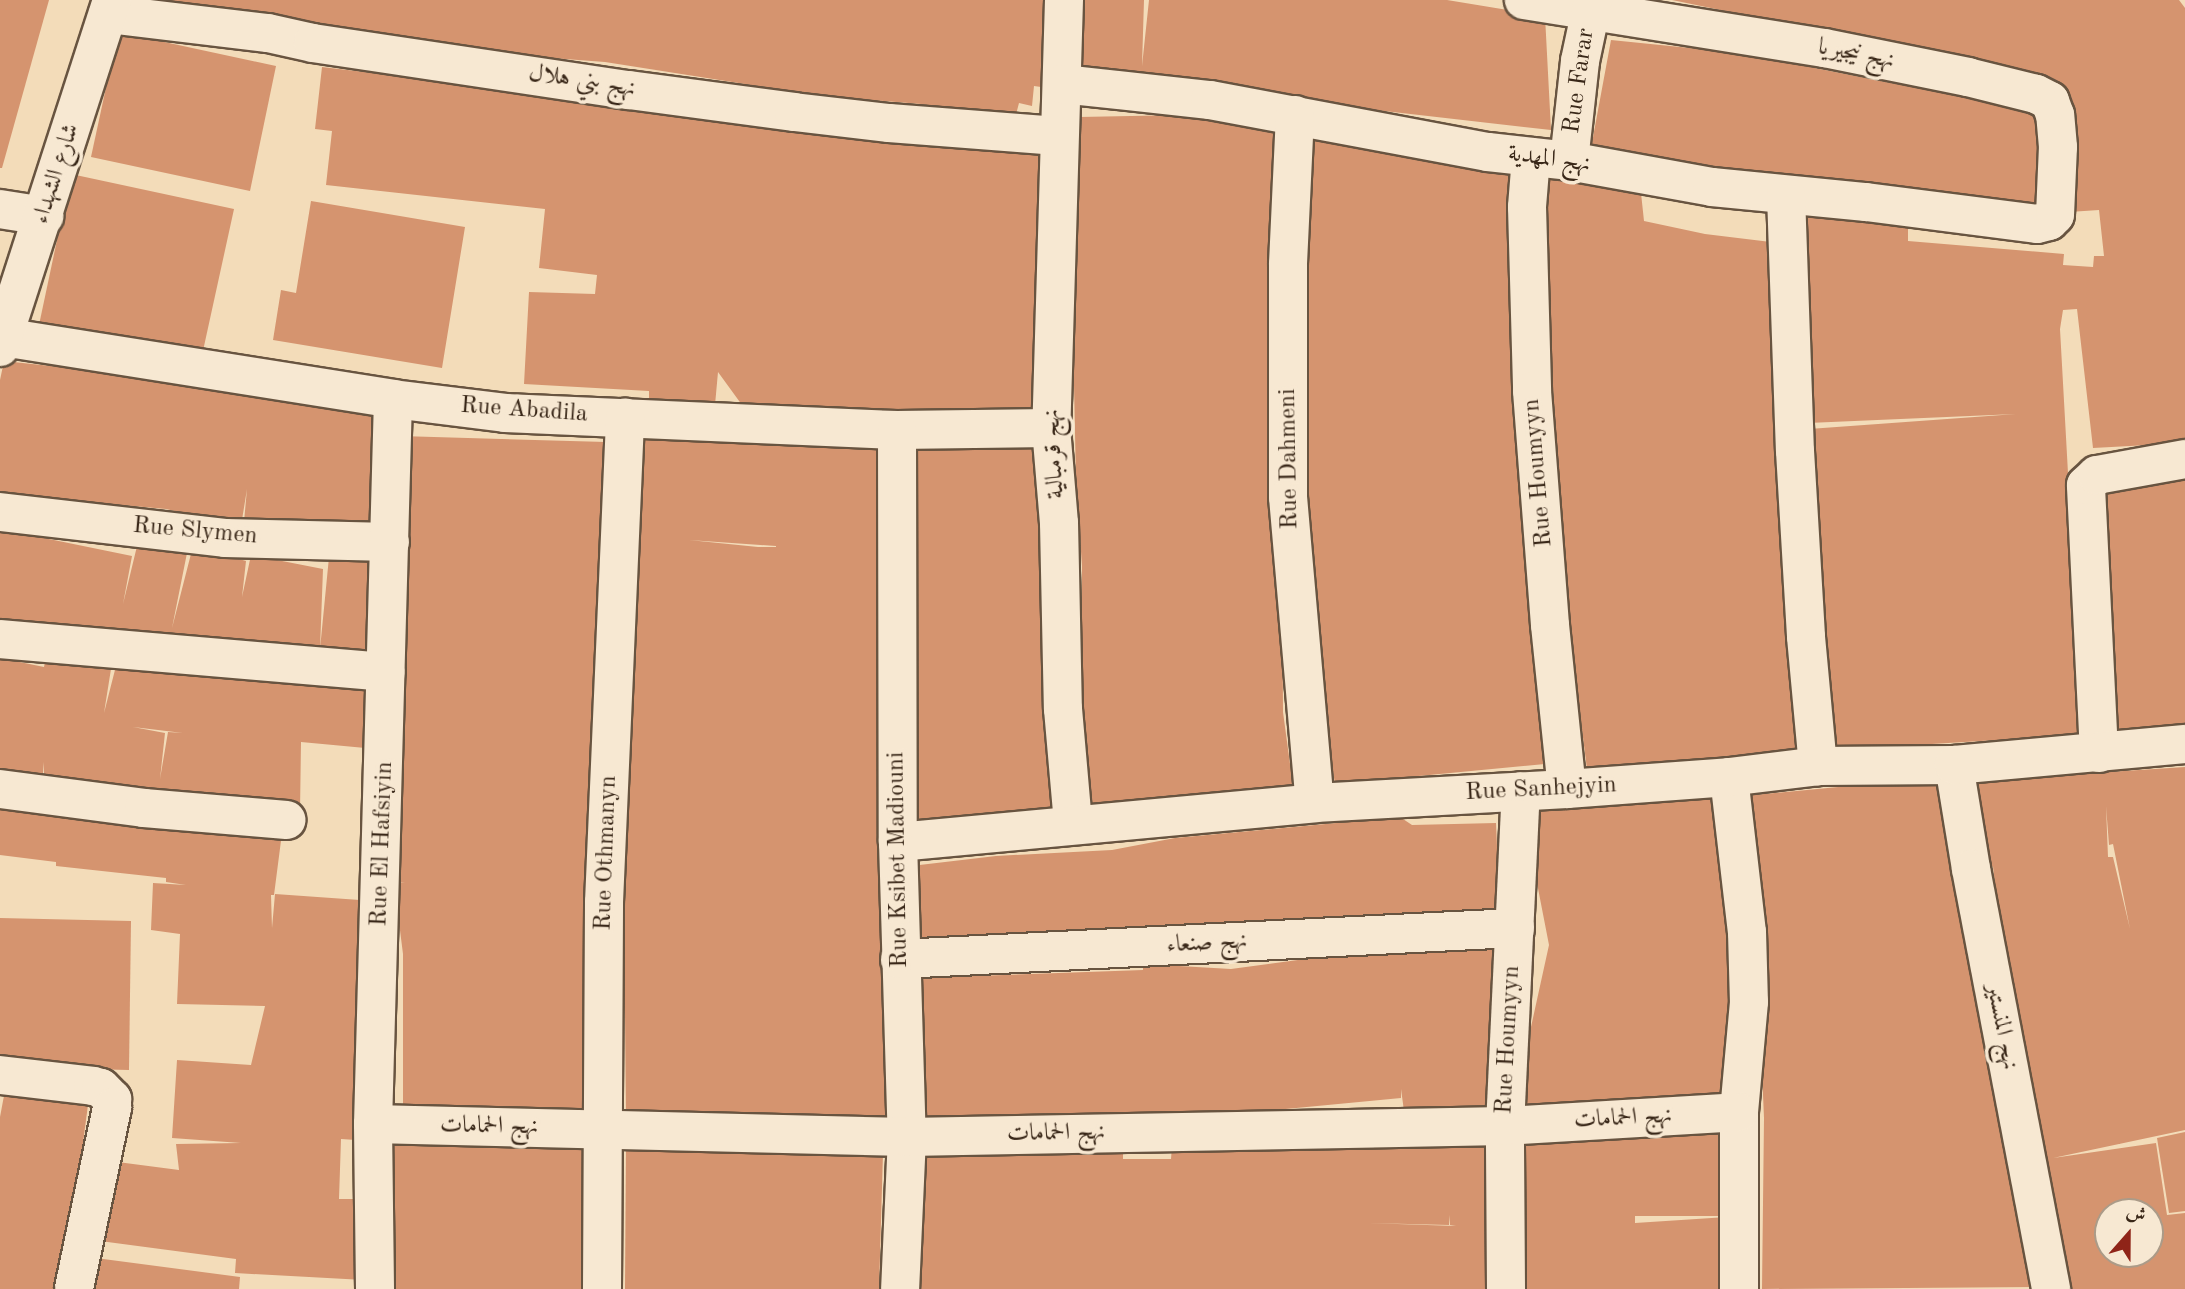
<!DOCTYPE html>
<meta charset="utf-8">
<style>
body{margin:0}
#map{position:relative;width:2185px;height:1289px;overflow:hidden;background:#f3dcb9;font-family:"Old Standard TT",Amiri,serif}
div>[style]{position:absolute}
.building>*{inset:0;background:#d5946f}
.roads{filter:drop-shadow(2px 0 #685440) drop-shadow(-2px 0 #685440) drop-shadow(0 2px #685440) drop-shadow(0 -2px #685440)}
.street>*{height:38px;margin:-19px;padding:0 19px;transform-origin:19px;border-radius:19px;background:#f7e8d2}
.secondary>*{height:38px;margin:-19px;padding:0 19px;transform-origin:19px;border-radius:19px;background:#f7e8d2}
span{translate:-50% -50%;white-space:nowrap;text-align:center;line-height:1.15;-webkit-text-stroke:7px #f7e8d2;paint-order:stroke}
.street-label{font-size:24px;color:#392718}
.north{position:absolute;left:2094px;top:1198px;width:70px;height:70px;box-sizing:border-box;background:#f7e8d2;border:2px solid #ab9b88;border-radius:50%;rotate:21deg;font-size:19px;font-weight:700;line-height:28px;text-align:center;color:#392718}
.north::after{content:'';display:block;margin:auto;width:24px;height:32px;background:#8f2418;clip-path:polygon(50% 0,100% 100%,50% 72%,0 100%)}
</style>
<div id="map">
<div class="building">
<i style="clip-path:polygon(0 0,49px 0,2px 168px,0 168px)"></i>
<i style="clip-path:polygon(151px 0,1051px 0,1048px 88px,1034px 86px,1032px 106px,1019px 103px,1014px 122px,921px 104px,822px 96px,605px 62px,407px 47px)"></i>
<i style="clip-path:polygon(1084px 0,1144px 0,1142px 66px,1149px 0,1447px 0,1545px 16px,1551px 130px,1332px 105px,1082px 65px)"></i>
<i style="clip-path:polygon(1672px 0,2179px 0,2185px 8px,2185px 443px,2093px 448px,2077px 309px,2063px 310px,2060px 329px,2071px 527px,2079px 735px,1834px 750px,1820px 650px,1809px 429px,2016px 414px,1808px 423px,1806px 213px,1908px 225px,1908px 241px,2064px 254px,2063px 265px,2093px 267px,2094px 256px,2104px 256px,2099px 210px,2069px 212px,2066px 114px,1812px 29px)"></i>
<i style="clip-path:polygon(118px 32px,276px 66px,250px 191px,91px 157px)"></i>
<i style="clip-path:polygon(1611px 40px,1739px 53px,1896px 84px,1967px 90px,2048px 106px,2048px 213px,1722px 170px,1591px 148px)"></i>
<i style="clip-path:polygon(322px 67px,1049px 153px,1039px 410px,926px 412px,742px 405px,718px 372px,715px 405px,649px 401px,649px 391px,524px 384px,529px 292px,595px 294px,597px 275px,539px 268px,545px 209px,326px 185px,332px 131px,315px 129px)"></i>
<i style="clip-path:polygon(1183px 115px,1280px 130px,1283px 712px,1293px 786px,1092px 807px,1082px 728px,1082px 566px,1076px 480px,1072px 290px,1079px 117px)"></i>
<i style="clip-path:polygon(1309px 138px,1519px 163px,1524px 492px,1545px 764px,1335px 784px,1311px 633px,1301px 513px)"></i>
<i style="clip-path:polygon(1540px 173px,1641px 193px,1644px 221px,1705px 234px,1779px 243px,1799px 753px,1587px 769px,1566px 603px)"></i>
<i style="clip-path:polygon(71px 174px,234px 209px,201px 360px,39px 325px)"></i>
<i style="clip-path:polygon(311px 201px,465px 227px,442px 368px,273px 340px,281px 290px,296px 293px)"></i>
<i style="clip-path:polygon(4px 361px,219px 384px,389px 413px,383px 527px,244px 522px,247px 489px,241px 526px,166px 509px,0 494px,0 380px)"></i>
<i style="clip-path:polygon(evenodd,638px 422px,783px 433px,790px 446px,884px 446px,890px 1126px,626px 1116px,625px 1015px,617px 960px,638px 422px,689px 540px,776px 546px,776px 547px,758px 547px,689px 540px)"></i>
<i style="clip-path:polygon(400px 436px,606px 442px,593px 1109px,403px 1109px,403px 954px,394px 883px,405px 882px,395px 882px)"></i>
<i style="clip-path:polygon(915px 441px,1031px 445px,1045px 484px,1055px 815px,913px 830px,918px 735px,914px 662px)"></i>
<i style="clip-path:polygon(2185px 473px,2185px 726px,2116px 731px,2100px 481px)"></i>
<i style="clip-path:polygon(0 529px,132px 556px,123px 604px,138px 542px,187px 553px,172px 628px,193px 546px,246px 561px,242px 597px,251px 555px,323px 569px,320px 649px,329px 557px,380px 561px,372px 664px,0 628px)"></i>
<i style="clip-path:polygon(evenodd,46px 657px,111px 669px,104px 713px,117px 662px,382px 686px,376px 749px,301px 742px,300px 812px,44px 783px,44px 762px,42px 783px,0 777px,0 658px,44px 667px,46px 657px,133px 727px,183px 733px,168px 732px,160px 779px,165px 733px,133px 727px)"></i>
<i style="clip-path:polygon(evenodd,2185px 767px,2185px 1130px,2053px 1158px,2156px 1143px,2167px 1215px,2185px 1213px,2185px 1289px,2065px 1289px,2002px 954px,1993px 866px,1991px 869px,1972px 781px,2185px 767px,2106px 806px,2109px 845px,2113px 844px,2130px 929px,2113px 857px,2108px 857px,2106px 806px,2185px 767px,2108px 1212px,2150px 1212px,2150px 1254px,2108px 1254px,2108px 1212px)"></i>
<i style="clip-path:polygon(1943px 777px,1954px 887px,1975px 950px,2038px 1287px,1762px 1289px,1764px 1118px,1755px 907px,1744px 796px)"></i>
<i style="clip-path:polygon(1719px 789px,1731px 939px,1730px 1097px,1525px 1106px,1531px 1027px,1549px 945px,1522px 806px)"></i>
<i style="clip-path:polygon(0 800px,282px 833px,274px 895px,271px 895px,272px 928px,275px 894px,374px 901px,356px 1140px,341px 1139px,339px 1199px,368px 1199px,364px 1280px,235px 1273px,236px 1259px,100px 1241px,110px 1161px,179px 1170px,176px 1144px,241px 1143px,172px 1138px,177px 1060px,251px 1065px,265px 1006px,177px 1004px,180px 934px,151px 930px,153px 883px,186px 885px,166px 882px,166px 878px,56px 866px,56px 862px,0 855px)"></i>
<i style="clip-path:polygon(1400px 817px,1412px 825px,1496px 823px,1500px 916px,919px 945px,911px 866px,996px 856px,1112px 850px,1175px 838px)"></i>
<i style="clip-path:polygon(0 918px,131px 921px,129px 1070px,0 1067px)"></i>
<i style="clip-path:polygon(1462px 948px,1501px 948px,1494px 1110px,1404px 1111px,1401px 1089px,1401px 1098px,1234px 1114px,921px 1124px,916px 978px,1143px 970px,1143px 960px,1178px 958px,1179px 966px,1231px 969px,1320px 957px)"></i>
<i style="clip-path:polygon(7px 1080px,89px 1097px,64px 1289px,0 1289px,0 1117px)"></i>
<i style="clip-path:polygon(1725px 1126px,1725px 1216px,1635px 1216px,1635px 1223px,1727px 1217px,1731px 1289px,1523px 1289px,1522px 1138px)"></i>
<i style="clip-path:polygon(2185px 1132px,2185px 1211px,2169px 1213px,2157px 1138px)"></i>
<i style="clip-path:polygon(evenodd,1495px 1136px,1495px 1289px,919px 1289px,918px 1149px,1123px 1147px,1123px 1159px,1171px 1159px,1172px 1146px,1495px 1136px,1450px 1215px,1450px 1225px,1456px 1226px,1368px 1223px,1449px 1225px,1450px 1215px)"></i>
<i style="clip-path:polygon(502px 1142px,588px 1144px,596px 1289px,389px 1289px,390px 1144px)"></i>
<i style="clip-path:polygon(626px 1144px,883px 1153px,879px 1289px,625px 1289px)"></i>
<i style="clip-path:polygon(88px 1257px,240px 1277px,239px 1289px,83px 1289px)"></i>
</div>
<div class="roads">
<div class="street">
<i style="left:1064px;top:0;width:428px;rotate:91.7deg"></i>
<i style="left:1051px;top:428px;width:95px;rotate:85.2deg"></i>
<i style="left:1059px;top:523px;width:186px;rotate:88.8deg"></i>
<i style="left:1063px;top:709px;width:114px;rotate:85deg"></i>
<i style="left:108px;top:14px;width:161px;rotate:6.8deg"></i>
<i style="left:268px;top:33px;width:46px;rotate:12.5deg"></i>
<i style="left:313px;top:43px;width:319px;rotate:8.5deg"></i>
<i style="left:629px;top:90px;width:166px;rotate:7.6deg"></i>
<i style="left:794px;top:112px;width:96px;rotate:6.6deg"></i>
<i style="left:889px;top:123px;width:169px;rotate:4.4deg"></i>
<i style="left:1062px;top:84px;width:149px;rotate:6.2deg"></i>
<i style="left:1210px;top:100px;width:283px;rotate:10.6deg"></i>
<i style="left:1488px;top:152px;width:81px;rotate:6.3deg"></i>
<i style="left:1569px;top:161px;width:145px;rotate:10.3deg"></i>
<i style="left:1712px;top:187px;width:155px;rotate:5.6deg"></i>
<i style="left:1866px;top:202px;width:172px;rotate:7.3deg"></i>
<i style="left:2037px;top:224px;width:12px;rotate:-14deg"></i>
<i style="left:2049px;top:221px;width:8px;rotate:-45deg"></i>
<i style="left:2055px;top:215px;width:68px;rotate:-87.5deg"></i>
<i style="left:2058px;top:147px;width:32px;rotate:-95deg"></i>
<i style="left:2055px;top:115px;width:15px;rotate:-110deg"></i>
<i style="left:2050px;top:101px;width:16px;rotate:-153deg"></i>
<i style="left:2036px;top:94px;width:70px;rotate:-166deg"></i>
<i style="left:1968px;top:77px;width:147px;rotate:-168.6deg"></i>
<i style="left:1824px;top:48px;width:304px;rotate:-170.9deg"></i>
<i style="left:1295px;top:115px;width:150px;rotate:92.7deg"></i>
<i style="left:1288px;top:265px;width:232px;rotate:90deg"></i>
<i style="left:1288px;top:497px;width:307px;rotate:85deg"></i>
<i style="left:1531px;top:157px;width:50px;rotate:94.6deg"></i>
<i style="left:1527px;top:207px;width:184px;rotate:88.4deg"></i>
<i style="left:1532px;top:391px;width:235px;rotate:85.6deg"></i>
<i style="left:1550px;top:625px;width:165px;rotate:84.1deg"></i>
<i style="left:1569px;top:161px;width:101px;rotate:-83.7deg"></i>
<i style="left:1580px;top:61px;width:62px;rotate:-78deg"></i>
<i style="left:1786px;top:195px;width:256px;rotate:88deg"></i>
<i style="left:1795px;top:451px;width:186px;rotate:86.6deg"></i>
<i style="left:1806px;top:637px;width:130px;rotate:84.7deg"></i>
<i style="left:0;top:209px;width:45px;rotate:9deg"></i>
<i style="left:3px;top:337px;width:395px;rotate:9deg"></i>
<i style="left:393px;top:399px;width:113px;rotate:7.1deg"></i>
<i style="left:505px;top:413px;width:392px;rotate:2.5deg"></i>
<i style="left:897px;top:430px;width:154px;rotate:-0.7deg"></i>
<i style="left:897px;top:430px;width:412px;rotate:89.9deg"></i>
<i style="left:898px;top:842px;width:295px;rotate:88.3deg"></i>
<i style="left:907px;top:1137px;width:152px;rotate:92.6deg"></i>
<i style="left:0;top:512px;width:226px;rotate:6.6deg"></i>
<i style="left:225px;top:538px;width:165px;rotate:1.4deg"></i>
<i style="left:0;top:639px;width:387px;rotate:4.9deg"></i>
<i style="left:2099px;top:753px;width:268px;rotate:-92.8deg"></i>
<i style="left:2086px;top:485px;width:15px;rotate:-42deg"></i>
<i style="left:2097px;top:475px;width:89px;rotate:-10.3deg"></i>
<i style="left:1954px;top:765px;width:105px;rotate:80.7deg"></i>
<i style="left:1971px;top:869px;width:428px;rotate:79.2deg"></i>
<i style="left:1729px;top:777px;width:156px;rotate:83.4deg"></i>
<i style="left:1747px;top:932px;width:70px;rotate:88.4deg"></i>
<i style="left:1749px;top:1002px;width:110px;rotate:95.2deg"></i>
<i style="left:1739px;top:1112px;width:177px;rotate:90deg"></i>
<i style="left:0;top:789px;width:145px;rotate:7.5deg"></i>
<i style="left:144px;top:808px;width:143px;rotate:4.8deg"></i>
<i style="left:898px;top:842px;width:419px;rotate:-5.3deg"></i>
<i style="left:1315px;top:803px;width:252px;rotate:-3.2deg"></i>
<i style="left:1567px;top:789px;width:162px;rotate:-4.2deg"></i>
<i style="left:1729px;top:777px;width:90px;rotate:-7deg"></i>
<i style="left:1818px;top:766px;width:136px;rotate:-0.4deg"></i>
<i style="left:1954px;top:765px;width:232px;rotate:-5.2deg"></i>
<i style="left:900px;top:959px;width:616px;rotate:-2.89deg"></i>
<i style="left:0;top:1075px;width:94px;rotate:6.7deg"></i>
<i style="left:93px;top:1086px;width:8px;rotate:14deg"></i>
<i style="left:101px;top:1088px;width:16px;rotate:45deg"></i>
<i style="left:112px;top:1099px;width:9px;rotate:90deg"></i>
<i style="left:112px;top:1108px;width:185px;rotate:101.9deg"></i>
<i style="left:373px;top:1124px;width:534px;rotate:1.39deg"></i>
<i style="left:907px;top:1137px;width:598px;rotate:-1.05deg"></i>
<i style="left:1505px;top:1126px;width:234px;rotate:-3.4deg"></i>
<i style="left:375px;top:1289px;width:165px;rotate:-90.7deg"></i>
<i style="left:373px;top:1124px;width:725px;rotate:-88.42deg"></i>
<i style="left:602px;top:1289px;width:387px;rotate:-89.7deg"></i>
<i style="left:604px;top:902px;width:485px;rotate:-87.5deg"></i>
<i style="left:1506px;top:1289px;width:163px;rotate:-90.4deg"></i>
<i style="left:1505px;top:1126px;width:335px;rotate:-87.3deg"></i>
</div>
<div class="secondary">
<i style="left:0;top:347px;width:365px;rotate:-72.1deg"></i>
</div>
</div>
<div class="street-label">
<span style="left:1856px;top:55px;rotate:11deg">نهج نيجيريا</span>
<span style="left:1580px;top:81px;rotate:-82deg">Rue Farar</span>
<span style="left:582px;top:82px;rotate:9deg">نهج بني هلال</span>
<span style="left:1549px;top:160px;rotate:8deg">نهج المهدية</span>
<span style="left:57px;top:174px;rotate:-72deg">شارع الشهداء</span>
<span style="left:524px;top:411px;rotate:4deg">Rue Abadila</span>
<span style="left:1055px;top:454px;rotate:-93deg">نهج قرمبالية</span>
<span style="left:1290px;top:459px;rotate:-91deg">Rue Dahmeni</span>
<span style="left:1539px;top:473px;rotate:-95deg">Rue Houmyyn</span>
<span style="left:195px;top:532px;rotate:5deg">Rue Slymen</span>
<span style="left:1541px;top:790px;rotate:-3deg">Rue Sanhejyin</span>
<span style="left:383px;top:844px;rotate:-88deg">Rue El Hafsiyin</span>
<span style="left:607px;top:853px;rotate:-88deg">Rue Othmanyn</span>
<span style="left:899px;top:860px;rotate:-91deg">Rue Ksibet Madiouni</span>
<span style="left:1207px;top:944px;rotate:-3deg">نهج صنعاء</span>
<span style="left:2001px;top:1027px;rotate:79deg">نهج المنستير</span>
<span style="left:1509px;top:1040px;rotate:-87deg">Rue Houmyyn</span>
<span style="left:1623px;top:1119px;rotate:-3deg">نهج الحمامات</span>
<span style="left:489px;top:1127px;rotate:1deg">نهج الحمامات</span>
<span style="left:1056px;top:1134px;rotate:-1deg">نهج الحمامات</span>
</div>
<div class="north">ش</div>
</div>
